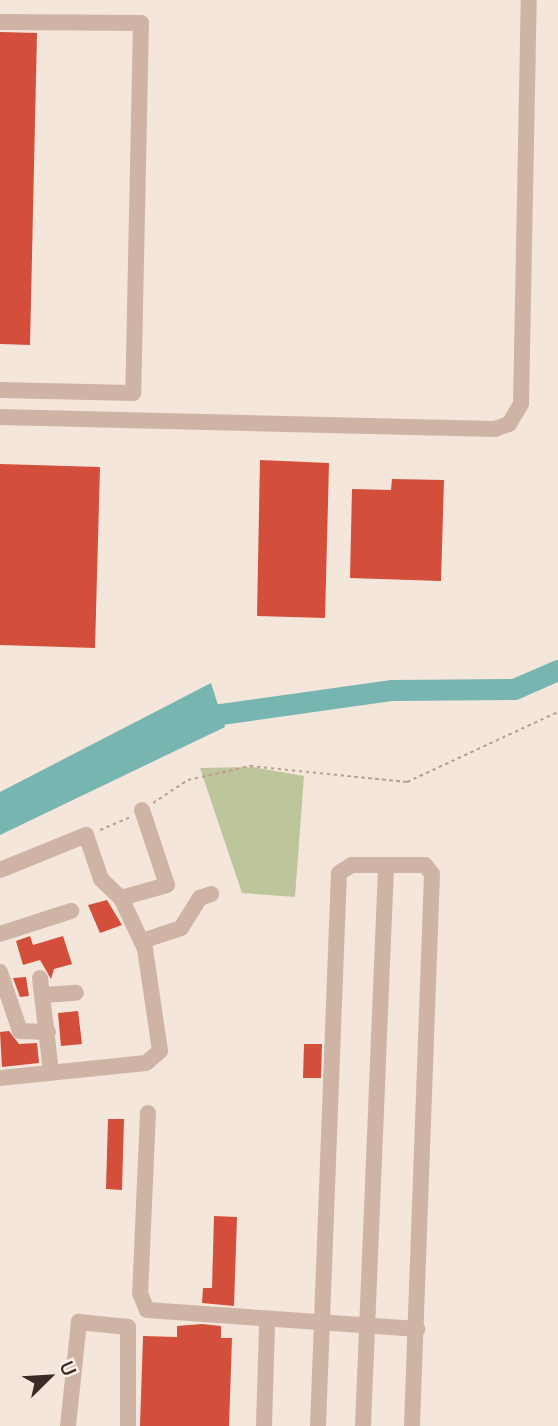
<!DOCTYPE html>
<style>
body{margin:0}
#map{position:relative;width:558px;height:1426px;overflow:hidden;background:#f5e6dc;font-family:Manrope,sans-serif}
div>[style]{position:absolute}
.green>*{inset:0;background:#bcc69a}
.water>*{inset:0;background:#77b5b1}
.river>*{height:21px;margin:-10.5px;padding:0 10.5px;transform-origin:10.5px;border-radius:10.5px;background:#77b5b1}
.building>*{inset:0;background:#d34f3b}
.path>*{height:2px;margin-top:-1px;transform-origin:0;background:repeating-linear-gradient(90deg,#bb9e90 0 3.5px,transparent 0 7px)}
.minor>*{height:16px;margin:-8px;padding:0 8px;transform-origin:8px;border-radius:8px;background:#cfb4a6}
span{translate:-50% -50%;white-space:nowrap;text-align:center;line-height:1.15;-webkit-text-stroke:6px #fcf1e9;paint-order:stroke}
.north{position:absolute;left:14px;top:1342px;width:70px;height:70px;-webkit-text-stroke:5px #fcf1e9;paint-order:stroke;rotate:66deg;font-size:19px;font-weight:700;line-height:28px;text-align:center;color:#3a2b28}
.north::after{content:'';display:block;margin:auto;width:24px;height:32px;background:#3a2b28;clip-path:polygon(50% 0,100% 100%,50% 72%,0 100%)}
</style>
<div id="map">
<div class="green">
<i style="clip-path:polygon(253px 767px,304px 776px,295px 897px,242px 893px,200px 768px)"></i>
</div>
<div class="water">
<i style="clip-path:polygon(211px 683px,225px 727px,0 835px,0 792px)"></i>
</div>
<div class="river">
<i style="left:192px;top:718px;width:202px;rotate:-8deg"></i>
<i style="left:392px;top:690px;width:122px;rotate:-0.5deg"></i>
<i style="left:514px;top:689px;width:48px;rotate:-23.4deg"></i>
</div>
<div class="building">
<i style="clip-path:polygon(0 32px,37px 33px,30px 345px,0 344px)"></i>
<i style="clip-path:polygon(260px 460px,329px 463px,325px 618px,257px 616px)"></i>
<i style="clip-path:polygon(0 464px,100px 467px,95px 648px,0 645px)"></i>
<i style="clip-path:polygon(392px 479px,444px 480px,441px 581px,350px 578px,352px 489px,391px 490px)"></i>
<i style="clip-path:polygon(107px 900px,122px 925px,100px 933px,88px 905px)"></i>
<i style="clip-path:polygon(30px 936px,33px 945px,63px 936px,72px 964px,54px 969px,51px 979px,40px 960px,23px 965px,16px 941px)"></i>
<i style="clip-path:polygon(26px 977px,29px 996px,20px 997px,13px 978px)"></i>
<i style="clip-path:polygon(78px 1011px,82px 1044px,61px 1046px,58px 1013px)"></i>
<i style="clip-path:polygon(9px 1031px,19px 1044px,37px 1043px,39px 1063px,2px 1067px,0 1032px)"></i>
<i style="clip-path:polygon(304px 1044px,322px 1044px,321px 1078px,303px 1078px)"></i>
<i style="clip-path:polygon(108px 1119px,124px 1119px,122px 1190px,106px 1189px)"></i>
<i style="clip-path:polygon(214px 1216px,237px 1217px,234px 1306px,202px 1303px,203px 1288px,212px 1288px)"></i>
<i style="clip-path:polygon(202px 1324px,221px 1326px,221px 1338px,232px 1338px,229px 1426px,140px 1426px,143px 1336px,177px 1337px,177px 1326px)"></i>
</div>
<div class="path">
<i style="left:153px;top:803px;width:42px;rotate:-33.3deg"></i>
<i style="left:188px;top:780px;width:64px;rotate:-12.7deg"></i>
<i style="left:250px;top:766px;width:158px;rotate:5.8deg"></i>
<i style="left:407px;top:782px;width:166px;rotate:-24.9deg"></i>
<i style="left:100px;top:830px;width:33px;rotate:-23deg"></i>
</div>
<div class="minor">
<i style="left:0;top:22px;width:141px;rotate:0.4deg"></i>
<i style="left:141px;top:23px;width:370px;rotate:91.2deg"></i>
<i style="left:133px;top:393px;width:133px;rotate:-178.7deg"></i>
<i style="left:0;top:417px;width:495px;rotate:1.4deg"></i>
<i style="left:495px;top:429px;width:15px;rotate:-20deg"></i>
<i style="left:509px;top:424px;width:23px;rotate:-59deg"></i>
<i style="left:521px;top:404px;width:404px;rotate:-88.9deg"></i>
<i style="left:0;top:870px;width:93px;rotate:-22.1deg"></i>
<i style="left:86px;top:835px;width:46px;rotate:71.2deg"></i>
<i style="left:101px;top:879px;width:28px;rotate:44deg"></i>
<i style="left:121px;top:898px;width:56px;rotate:64.8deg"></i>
<i style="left:145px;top:949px;width:103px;rotate:81.6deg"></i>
<i style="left:160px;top:1051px;width:18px;rotate:139deg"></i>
<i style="left:146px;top:1063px;width:147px;rotate:174.1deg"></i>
<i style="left:121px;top:898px;width:48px;rotate:-15.8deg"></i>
<i style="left:167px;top:885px;width:79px;rotate:-108.4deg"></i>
<i style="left:0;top:934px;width:75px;rotate:-17.9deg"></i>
<i style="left:142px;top:941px;width:41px;rotate:-18.4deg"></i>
<i style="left:181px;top:928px;width:36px;rotate:-58deg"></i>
<i style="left:200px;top:898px;width:12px;rotate:-20deg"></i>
<i style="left:0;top:972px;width:62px;rotate:71.3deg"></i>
<i style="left:20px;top:1031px;width:28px;rotate:2deg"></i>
<i style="left:40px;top:978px;width:94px;rotate:83.3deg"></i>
<i style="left:44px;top:995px;width:32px;rotate:-4deg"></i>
<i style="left:148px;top:1113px;width:180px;rotate:92.5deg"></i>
<i style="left:140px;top:1293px;width:18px;rotate:68deg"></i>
<i style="left:147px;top:1310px;width:271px;rotate:4deg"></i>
<i style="left:68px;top:1426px;width:105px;rotate:-84deg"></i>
<i style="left:79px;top:1322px;width:49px;rotate:5.8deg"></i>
<i style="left:128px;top:1327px;width:99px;rotate:90deg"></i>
<i style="left:264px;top:1426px;width:104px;rotate:-88.3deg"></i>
<i style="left:318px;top:1426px;width:553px;rotate:-87.83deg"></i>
<i style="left:339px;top:873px;width:15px;rotate:-32deg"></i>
<i style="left:352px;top:865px;width:73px"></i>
<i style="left:425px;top:865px;width:11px;rotate:52deg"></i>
<i style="left:432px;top:874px;width:552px;rotate:92.08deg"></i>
<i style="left:363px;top:1426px;width:559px;rotate:-87.64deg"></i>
</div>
<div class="north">U</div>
</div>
